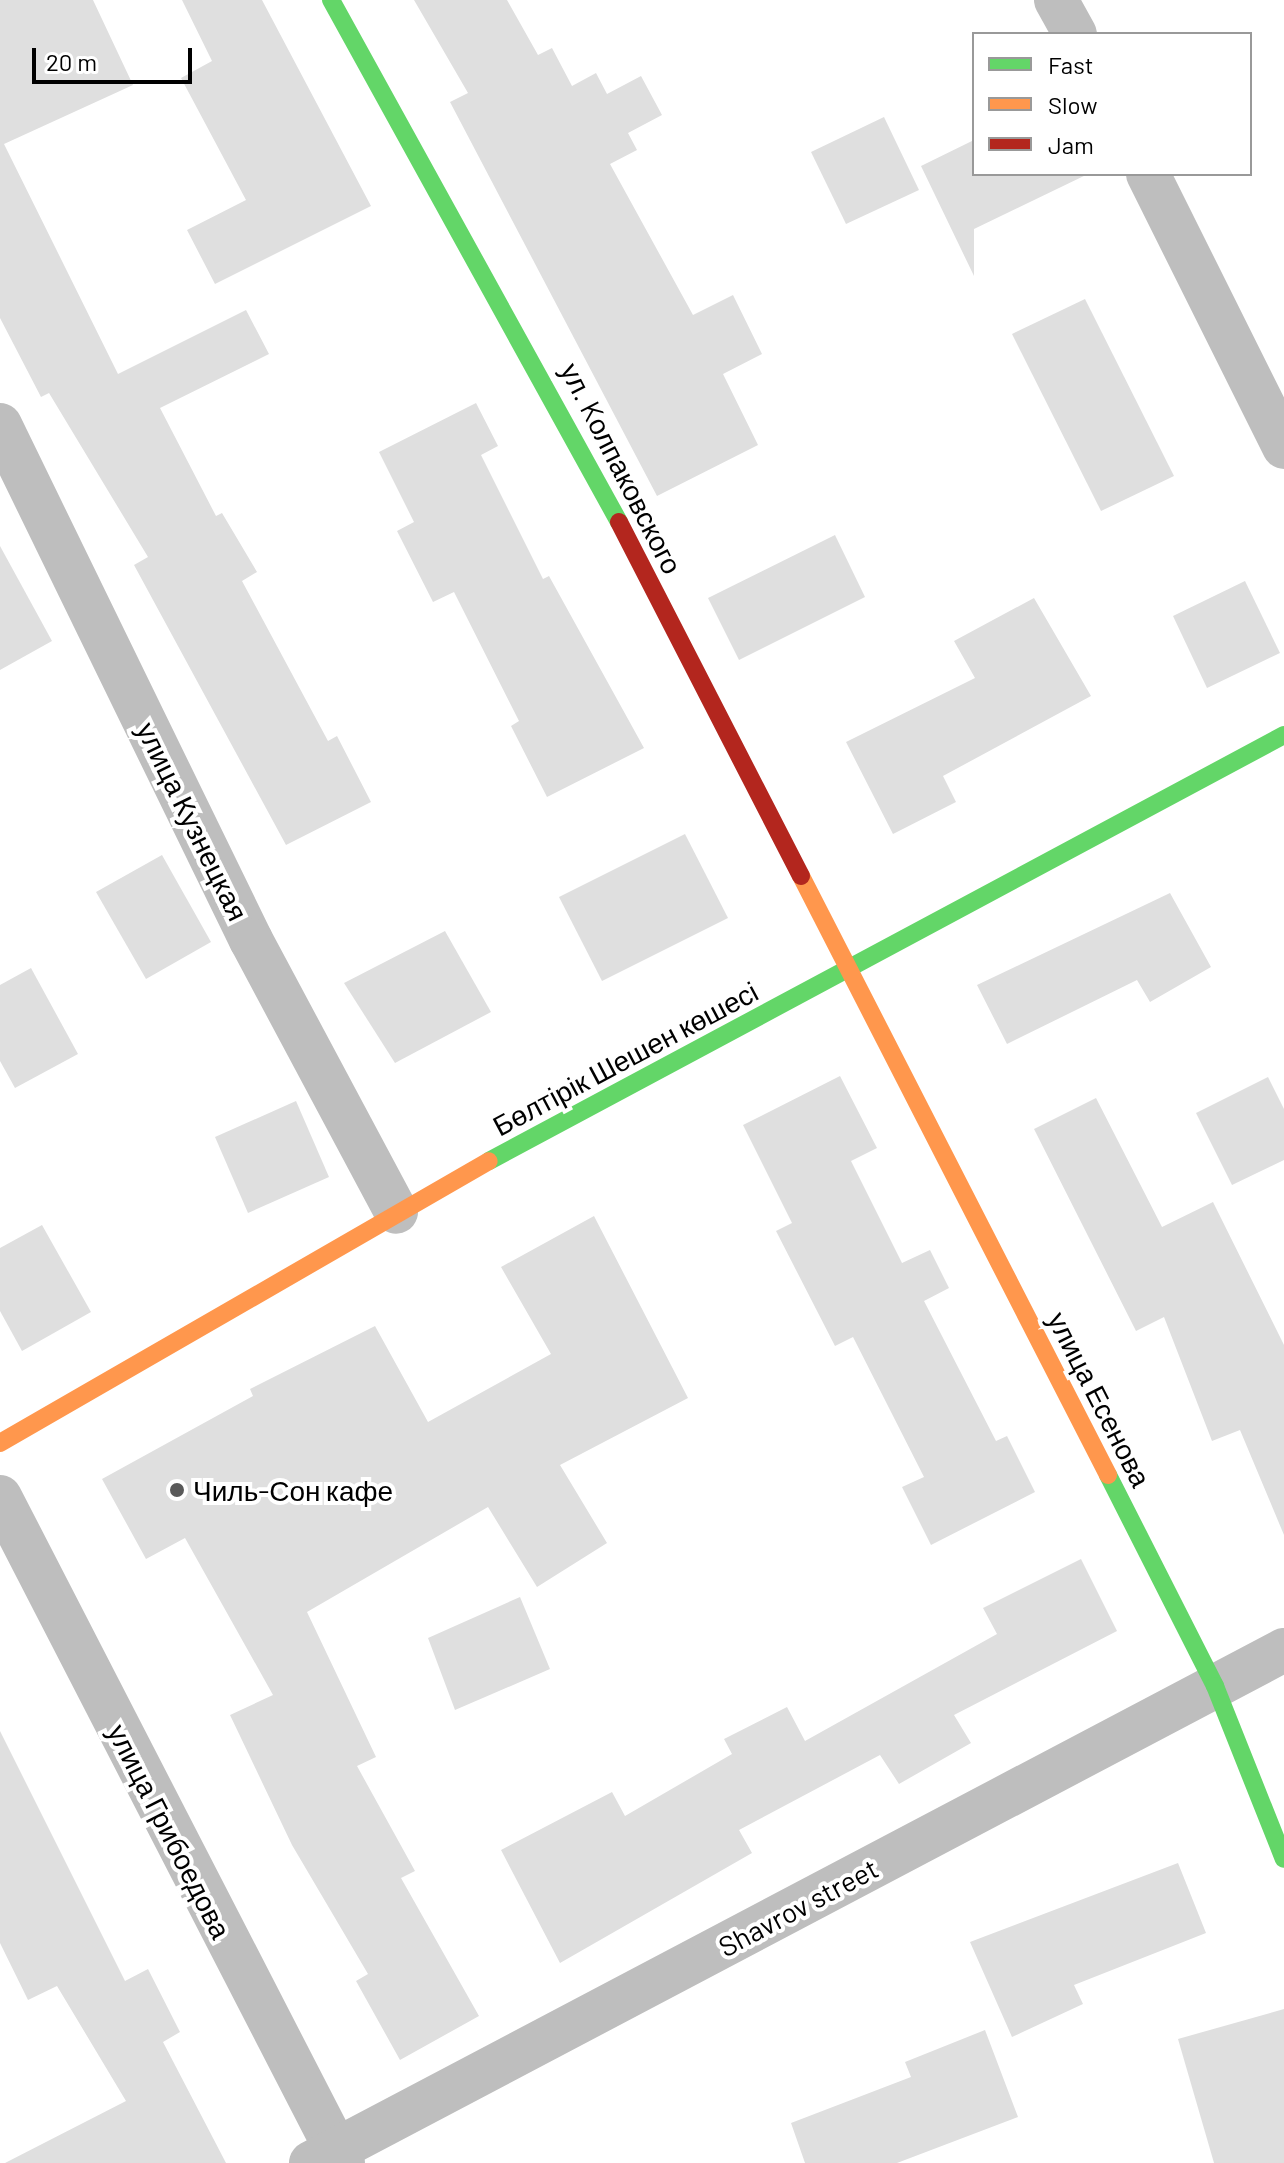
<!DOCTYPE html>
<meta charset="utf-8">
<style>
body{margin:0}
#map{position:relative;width:1284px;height:2163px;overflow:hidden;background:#fff;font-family:Barlow,sans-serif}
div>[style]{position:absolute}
.building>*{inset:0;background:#dfdfdf}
.street>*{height:44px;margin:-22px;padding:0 22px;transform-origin:22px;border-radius:22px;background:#bebebe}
.fast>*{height:18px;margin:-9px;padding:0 9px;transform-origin:9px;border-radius:9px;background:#63d668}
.slow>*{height:18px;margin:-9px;padding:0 9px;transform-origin:9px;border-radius:9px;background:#ff974d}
.jam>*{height:18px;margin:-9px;padding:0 9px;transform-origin:9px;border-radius:9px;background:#b3261e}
.dots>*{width:22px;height:22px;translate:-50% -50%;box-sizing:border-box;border:4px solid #fff;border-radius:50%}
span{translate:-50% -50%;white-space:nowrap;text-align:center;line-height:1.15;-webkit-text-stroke:8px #fff;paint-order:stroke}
.street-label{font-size:28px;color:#000}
.poi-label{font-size:28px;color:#000}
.left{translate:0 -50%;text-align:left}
.legend{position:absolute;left:972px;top:32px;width:280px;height:144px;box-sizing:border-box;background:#fff;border:2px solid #999;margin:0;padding:10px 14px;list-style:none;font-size:24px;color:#000}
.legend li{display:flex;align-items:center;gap:16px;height:40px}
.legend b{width:40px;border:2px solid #999}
.scale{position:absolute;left:32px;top:48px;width:160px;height:36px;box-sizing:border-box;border:4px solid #000;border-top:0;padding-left:10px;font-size:24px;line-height:28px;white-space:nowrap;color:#000;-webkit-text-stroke:6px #fff;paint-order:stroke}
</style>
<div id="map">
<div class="building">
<i style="clip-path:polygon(0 0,93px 0,133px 85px,4px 144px,118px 374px,246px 310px,269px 354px,160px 408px,216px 516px,222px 513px,257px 572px,242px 581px,328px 741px,337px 736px,371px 802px,286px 845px,134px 565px,148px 557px,49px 393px,41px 397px,0 318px)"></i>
<i style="clip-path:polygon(182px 0,262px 0,371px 206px,215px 284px,187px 230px,246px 200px,181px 78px,212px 61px)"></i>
<i style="clip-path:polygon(414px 0,507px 0,538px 55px,552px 48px,572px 86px,596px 73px,607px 94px,641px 76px,662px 115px,628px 133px,637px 150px,610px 164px,693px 315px,733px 295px,762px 354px,723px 374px,758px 445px,657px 496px,450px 102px,468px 93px)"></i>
<i style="clip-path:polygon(884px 117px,919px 190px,846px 224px,811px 152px)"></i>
<i style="clip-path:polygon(974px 140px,974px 174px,1088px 174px,974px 229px,974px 276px,921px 166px)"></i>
<i style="clip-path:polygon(1085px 299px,1174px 476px,1101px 511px,1012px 334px)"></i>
<i style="clip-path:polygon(476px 403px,498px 446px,481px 455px,543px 579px,549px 576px,644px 748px,547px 797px,511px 726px,519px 721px,454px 592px,433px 602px,397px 531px,414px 522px,379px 452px)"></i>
<i style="clip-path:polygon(835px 535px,865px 597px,739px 660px,708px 598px)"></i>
<i style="clip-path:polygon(0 546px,52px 641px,0 670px)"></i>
<i style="clip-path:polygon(1245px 581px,1280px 653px,1207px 688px,1173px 616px)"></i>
<i style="clip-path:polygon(1034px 598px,1091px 696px,943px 776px,956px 802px,893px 834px,846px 742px,975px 678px,954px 641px)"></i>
<i style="clip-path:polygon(685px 834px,728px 918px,602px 981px,559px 897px)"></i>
<i style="clip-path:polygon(162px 855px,211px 942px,146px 979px,96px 892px)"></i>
<i style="clip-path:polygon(1170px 893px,1211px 967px,1150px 1002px,1137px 980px,1007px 1044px,977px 985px)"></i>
<i style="clip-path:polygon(445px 931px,491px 1012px,395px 1063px,344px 983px)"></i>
<i style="clip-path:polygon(31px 968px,78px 1054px,15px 1088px,0 1061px,0 985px)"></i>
<i style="clip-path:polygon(840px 1076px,877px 1148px,851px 1161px,902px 1263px,930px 1250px,949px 1288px,924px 1301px,996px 1441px,1007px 1436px,1035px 1492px,931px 1545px,902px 1487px,924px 1477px,853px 1337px,835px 1346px,776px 1231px,792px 1223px,743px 1125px)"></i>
<i style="clip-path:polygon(1268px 1077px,1284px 1109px,1284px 1160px,1232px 1185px,1196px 1113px)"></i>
<i style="clip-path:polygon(1096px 1098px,1162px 1227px,1213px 1202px,1284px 1345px,1284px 1535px,1240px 1430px,1212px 1441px,1164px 1317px,1136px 1331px,1034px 1129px)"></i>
<i style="clip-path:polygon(296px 1101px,329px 1177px,248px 1213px,215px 1137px)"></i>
<i style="clip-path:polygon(594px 1216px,688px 1398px,560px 1465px,607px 1543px,537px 1587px,488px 1507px,307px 1612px,376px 1757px,357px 1766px,415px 1871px,401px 1878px,479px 2016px,400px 2060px,356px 1981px,368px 1974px,292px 1845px,230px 1715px,273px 1695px,185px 1538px,146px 1559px,102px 1479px,253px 1396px,250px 1389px,375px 1326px,428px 1422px,551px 1354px,501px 1267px)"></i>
<i style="clip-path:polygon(42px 1225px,91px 1312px,22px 1351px,0 1311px,0 1248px)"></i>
<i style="clip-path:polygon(1081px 1559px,1117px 1631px,954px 1715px,971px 1743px,899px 1784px,880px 1755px,739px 1830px,752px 1853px,560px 1963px,501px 1850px,612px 1792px,625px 1816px,732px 1754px,724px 1739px,787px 1707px,805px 1741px,997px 1634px,983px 1608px)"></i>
<i style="clip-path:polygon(520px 1597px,550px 1669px,455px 1710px,428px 1638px)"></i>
<i style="clip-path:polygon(0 1731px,125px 1981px,148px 1969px,180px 2032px,163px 2042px,226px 2163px,5px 2163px,126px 2101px,57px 1986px,28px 2000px,0 1943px)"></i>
<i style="clip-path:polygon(1178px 1863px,1206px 1933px,1074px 1985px,1083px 2004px,1012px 2037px,970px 1942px)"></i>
<i style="clip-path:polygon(1284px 2009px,1284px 2163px,1214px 2163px,1178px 2039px)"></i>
<i style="clip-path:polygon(985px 2030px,1018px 2117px,897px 2163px,805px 2163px,791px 2123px,911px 2077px,905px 2062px)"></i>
</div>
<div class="street">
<i style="left:1056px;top:0;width:39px;rotate:61deg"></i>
<i style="left:1148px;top:174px;width:305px;rotate:63.5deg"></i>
<i style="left:0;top:425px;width:573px;rotate:64.02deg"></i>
<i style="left:251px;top:940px;width:308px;rotate:61.9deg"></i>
<i style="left:0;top:1497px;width:749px;rotate:62.75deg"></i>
<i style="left:311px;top:2163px;width:1100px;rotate:-27.8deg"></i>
</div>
<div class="fast">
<i style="left:331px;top:0;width:596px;rotate:61.11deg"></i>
<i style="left:489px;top:1161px;width:902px;rotate:-28.18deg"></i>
<i style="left:1108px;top:1475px;width:237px;rotate:63.1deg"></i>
<i style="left:1215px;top:1686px;width:186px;rotate:68.3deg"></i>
</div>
<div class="slow">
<i style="left:801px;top:876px;width:673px;rotate:62.86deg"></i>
<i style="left:0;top:1443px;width:564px;rotate:-29.97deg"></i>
</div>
<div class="jam">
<i style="left:619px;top:522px;width:398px;rotate:62.8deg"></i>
</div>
<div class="dots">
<i style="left:177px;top:1490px;background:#595959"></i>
</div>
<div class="street-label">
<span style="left:622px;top:468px;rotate:63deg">ул. Kолпаковского</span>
<span style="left:193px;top:821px;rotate:64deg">улица Кузнецкая</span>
<span style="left:625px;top:1058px;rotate:-28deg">Бөлтірік Шешен көшесі</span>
<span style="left:1100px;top:1399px;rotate:63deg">улица Есенова</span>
<span style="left:170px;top:1831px;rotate:63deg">улица Грибоедова</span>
<span style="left:798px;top:1907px;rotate:-28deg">Shavrov street</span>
</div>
<div class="poi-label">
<span class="left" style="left:193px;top:1490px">Чиль-Сон кафе</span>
</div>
<ul class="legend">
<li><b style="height:10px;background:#63d668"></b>Fast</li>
<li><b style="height:10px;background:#ff974d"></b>Slow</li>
<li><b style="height:10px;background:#b3261e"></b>Jam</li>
</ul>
<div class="scale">20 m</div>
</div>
